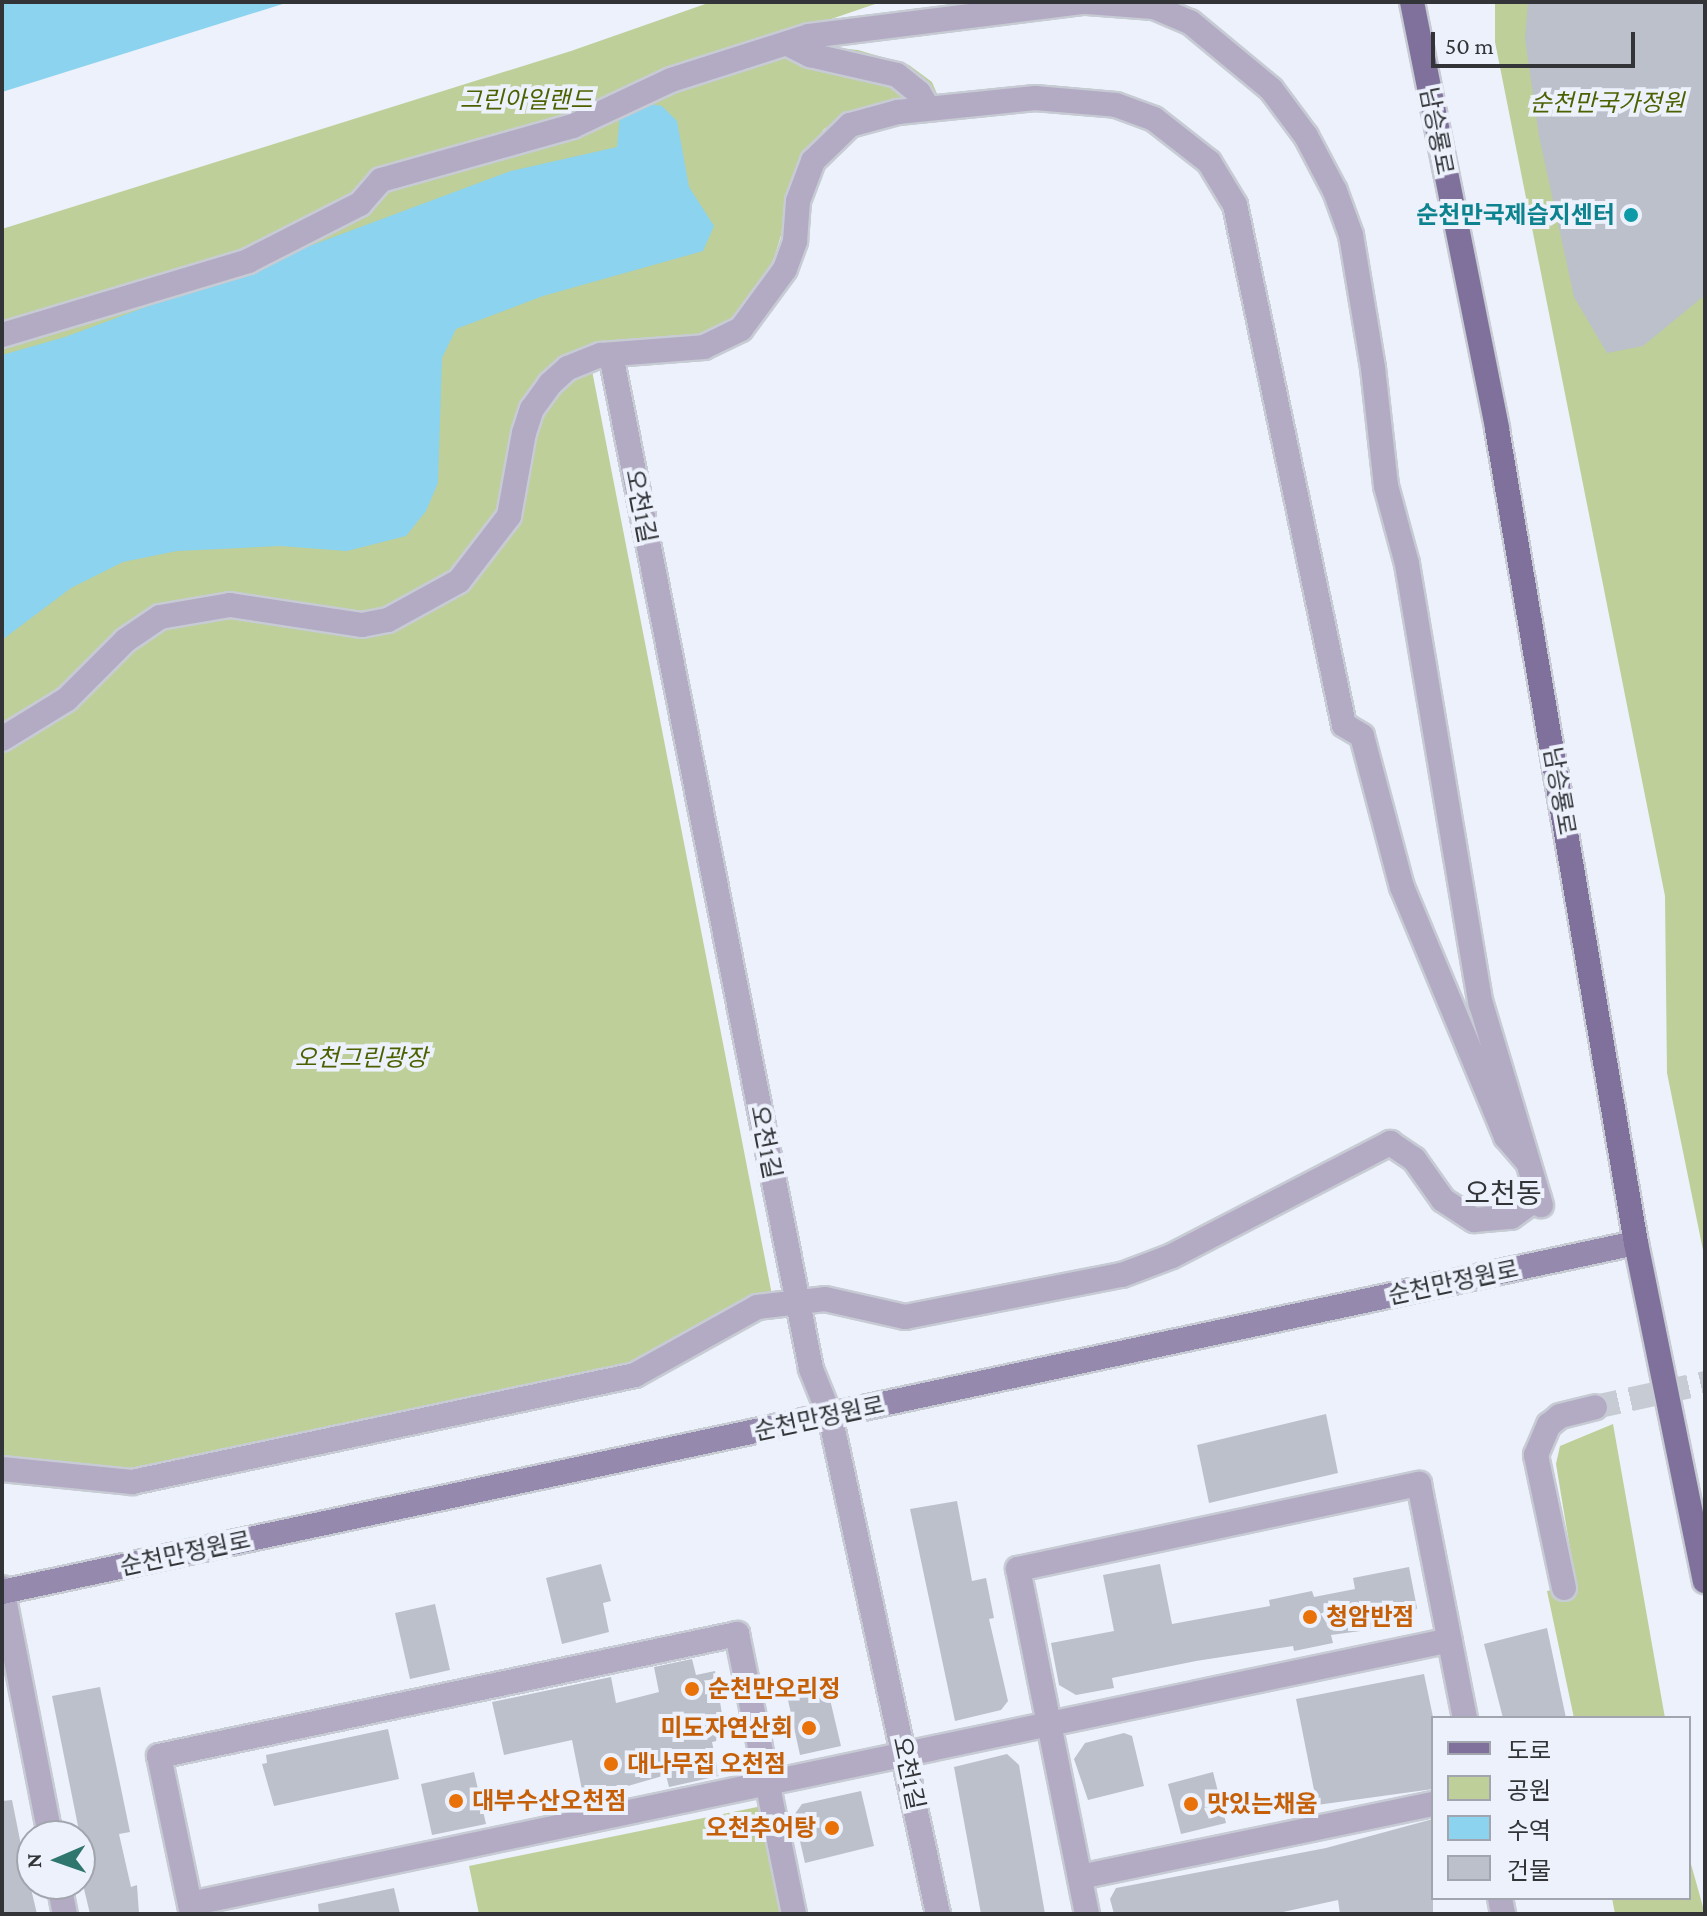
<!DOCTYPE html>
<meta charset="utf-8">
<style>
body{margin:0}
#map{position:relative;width:1707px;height:1916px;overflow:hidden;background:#ecf1fb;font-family:"Crimson Pro","Noto Sans KR",serif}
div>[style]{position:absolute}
.green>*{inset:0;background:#becf99}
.water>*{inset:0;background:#8bd3ee}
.building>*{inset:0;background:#bbc0ca}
.street-tunnel>*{height:24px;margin-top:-12px;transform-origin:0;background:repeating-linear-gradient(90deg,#c7cbd4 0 24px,transparent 0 36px)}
.roads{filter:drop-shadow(2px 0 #c7cbd4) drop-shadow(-2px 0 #c7cbd4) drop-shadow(0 2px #c7cbd4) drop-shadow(0 -2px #c7cbd4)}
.street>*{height:24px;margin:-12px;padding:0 12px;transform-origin:12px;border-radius:12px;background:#b3abc4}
.secondary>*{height:24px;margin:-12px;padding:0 12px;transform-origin:12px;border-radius:12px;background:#9589ad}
.primary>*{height:24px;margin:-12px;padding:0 12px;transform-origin:12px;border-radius:12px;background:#80709c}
.dots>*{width:22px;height:22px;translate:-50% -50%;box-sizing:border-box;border:4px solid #ecf1fb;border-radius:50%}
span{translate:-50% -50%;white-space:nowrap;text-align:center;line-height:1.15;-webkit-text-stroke:8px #ecf1fb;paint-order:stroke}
.park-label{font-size:24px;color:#4d6000;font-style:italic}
.street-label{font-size:24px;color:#323438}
.culture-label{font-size:24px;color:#0d838f;font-weight:700}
.right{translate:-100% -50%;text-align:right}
.food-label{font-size:24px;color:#c56008;font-weight:700}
.left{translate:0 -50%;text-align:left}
.quarter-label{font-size:28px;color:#323438}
.frame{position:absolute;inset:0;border:4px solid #323438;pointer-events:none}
.legend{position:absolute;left:1431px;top:1716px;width:260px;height:184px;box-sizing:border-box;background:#ecf1fb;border:2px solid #a2a5ad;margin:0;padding:10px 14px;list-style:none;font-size:24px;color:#323438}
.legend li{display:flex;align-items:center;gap:16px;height:40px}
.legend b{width:40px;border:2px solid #a2a5ad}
.north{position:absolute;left:16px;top:1820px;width:80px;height:80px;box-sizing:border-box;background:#ecf1fb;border:2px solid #a2a5ad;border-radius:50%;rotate:268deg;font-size:22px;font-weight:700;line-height:32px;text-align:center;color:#323438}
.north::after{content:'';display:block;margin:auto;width:28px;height:36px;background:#2e766e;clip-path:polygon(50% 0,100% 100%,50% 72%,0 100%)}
.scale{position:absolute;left:1431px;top:32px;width:204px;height:36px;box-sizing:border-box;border:4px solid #323438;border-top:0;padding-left:10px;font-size:24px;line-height:28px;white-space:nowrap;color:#323438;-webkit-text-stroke:6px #ecf1fb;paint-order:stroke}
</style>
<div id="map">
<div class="green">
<i style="clip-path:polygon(711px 2px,881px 2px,767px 41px,858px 50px,909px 65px,932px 82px,938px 96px,846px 116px,824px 129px,806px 156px,774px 258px,744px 317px,693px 340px,588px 350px,772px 1295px,655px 1362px,142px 1475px,2px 1459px,2px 229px,571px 51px)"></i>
<i style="clip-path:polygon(1495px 2px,1705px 2px,1705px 1260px,1667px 1073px,1665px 896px,1495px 42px)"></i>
<i style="clip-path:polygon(1613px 1424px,1665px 1718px,1574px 1718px,1547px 1591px,1576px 1585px,1556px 1464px,1560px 1446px)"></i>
<i style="clip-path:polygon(762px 1806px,782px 1908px,779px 1914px,479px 1914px,469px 1866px)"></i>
<i style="clip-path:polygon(1689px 1857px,1705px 1914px,1615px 1914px,1612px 1898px,1689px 1898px)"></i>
</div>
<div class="water">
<i style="clip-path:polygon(2px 2px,289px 2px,2px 92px)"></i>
<i style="clip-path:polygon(639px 102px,662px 106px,677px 121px,689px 187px,714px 226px,703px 251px,543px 296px,456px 329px,442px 358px,438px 483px,426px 511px,406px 536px,347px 551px,280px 546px,177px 551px,123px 562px,71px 588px,2px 640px,2px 355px,65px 337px,511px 171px,617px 147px,620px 115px)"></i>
</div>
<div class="building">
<i style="clip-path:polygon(1528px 2px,1705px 2px,1705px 295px,1643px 346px,1607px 353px,1574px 297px,1539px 136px,1525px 39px)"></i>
<i style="clip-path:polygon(1326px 1414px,1338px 1473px,1209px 1503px,1197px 1445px)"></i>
<i style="clip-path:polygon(957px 1501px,972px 1581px,986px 1578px,994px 1618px,989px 1619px,1008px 1701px,1001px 1710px,955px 1721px,910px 1509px)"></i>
<i style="clip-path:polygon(601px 1564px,611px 1601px,603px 1603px,609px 1632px,562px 1644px,546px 1578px)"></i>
<i style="clip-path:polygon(1160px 1564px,1172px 1624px,1270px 1606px,1269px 1600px,1312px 1591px,1314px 1597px,1355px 1589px,1353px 1578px,1409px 1567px,1417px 1608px,1405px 1625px,1331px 1635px,1333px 1643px,1294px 1651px,1293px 1646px,1196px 1661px,1112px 1678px,1114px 1688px,1076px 1695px,1059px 1685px,1051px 1643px,1114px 1631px,1103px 1575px)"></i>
<i style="clip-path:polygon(435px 1604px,450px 1670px,410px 1679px,395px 1613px)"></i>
<i style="clip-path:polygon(1547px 1628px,1566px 1718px,1503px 1718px,1484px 1644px)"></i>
<i style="clip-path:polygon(692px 1659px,696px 1675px,715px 1671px,726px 1739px,712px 1742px,719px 1776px,669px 1787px,666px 1775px,593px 1796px,591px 1789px,582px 1790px,572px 1740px,504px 1755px,492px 1702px,611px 1677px,616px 1703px,659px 1692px,654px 1667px)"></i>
<i style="clip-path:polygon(1424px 1674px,1433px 1717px,1433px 1789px,1317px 1805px,1296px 1699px)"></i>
<i style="clip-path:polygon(100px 1687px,130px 1832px,119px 1834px,131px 1887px,137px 1885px,139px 1914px,90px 1914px,80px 1872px,80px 1836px,52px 1696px)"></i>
<i style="clip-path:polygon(828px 1691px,841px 1746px,800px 1755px,788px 1700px)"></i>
<i style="clip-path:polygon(388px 1729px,399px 1779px,274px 1806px,262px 1764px,267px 1763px,266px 1755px)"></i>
<i style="clip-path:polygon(1124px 1733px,1132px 1736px,1144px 1786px,1088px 1800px,1074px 1759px,1085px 1743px)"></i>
<i style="clip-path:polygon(1007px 1754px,1019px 1765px,1045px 1914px,981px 1914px,954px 1767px)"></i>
<i style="clip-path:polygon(474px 1772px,486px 1824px,432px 1835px,421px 1784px)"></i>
<i style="clip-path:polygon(1213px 1772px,1226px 1823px,1181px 1834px,1168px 1784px)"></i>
<i style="clip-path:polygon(861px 1791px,874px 1846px,805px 1863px,794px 1815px,802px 1804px)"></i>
<i style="clip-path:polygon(12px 1800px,23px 1855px,37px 1914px,2px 1914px,2px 1801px)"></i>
<i style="clip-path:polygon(1433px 1819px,1433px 1914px,1340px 1914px,1338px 1900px,1274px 1914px,1114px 1914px,1110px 1899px,1116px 1888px,1326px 1848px)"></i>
<i style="clip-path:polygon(394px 1888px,400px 1914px,319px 1914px,318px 1904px)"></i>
</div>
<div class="street-tunnel">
<i style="left:1595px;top:1407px;width:113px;rotate:-12.3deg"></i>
</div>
<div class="roads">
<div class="street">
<i style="left:1087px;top:2px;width:67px;rotate:4.3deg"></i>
<i style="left:1154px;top:7px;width:39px;rotate:23deg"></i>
<i style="left:1190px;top:22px;width:105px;rotate:39.6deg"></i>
<i style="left:1271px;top:89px;width:59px;rotate:53.3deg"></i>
<i style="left:1306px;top:136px;width:62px;rotate:62.2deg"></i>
<i style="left:1335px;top:191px;width:47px;rotate:70deg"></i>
<i style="left:1351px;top:235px;width:135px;rotate:80.6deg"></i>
<i style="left:1373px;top:368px;width:119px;rotate:83.7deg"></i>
<i style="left:1386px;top:486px;width:81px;rotate:74.9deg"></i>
<i style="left:1407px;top:564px;width:446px;rotate:80.5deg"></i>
<i style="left:1481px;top:1004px;width:210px;rotate:73.4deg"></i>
<i style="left:788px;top:44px;width:25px;rotate:27deg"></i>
<i style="left:810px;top:55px;width:89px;rotate:12.9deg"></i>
<i style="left:897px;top:75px;width:28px;rotate:39deg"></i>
<i style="left:919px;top:93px;width:17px;rotate:59deg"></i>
<i style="left:2px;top:335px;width:257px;rotate:-16.7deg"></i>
<i style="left:248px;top:261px;width:126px;rotate:-27deg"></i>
<i style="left:360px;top:204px;width:32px;rotate:-49deg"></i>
<i style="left:381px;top:180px;width:199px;rotate:-15.7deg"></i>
<i style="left:573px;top:126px;width:108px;rotate:-25.1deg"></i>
<i style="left:671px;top:80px;width:145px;rotate:-17.7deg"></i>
<i style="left:809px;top:36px;width:275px;rotate:-7.1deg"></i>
<i style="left:613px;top:365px;width:1023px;rotate:78.84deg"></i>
<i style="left:811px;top:1369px;width:51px;rotate:68deg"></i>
<i style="left:830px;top:1416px;width:510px;rotate:77.76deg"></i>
<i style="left:2px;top:739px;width:76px;rotate:-31.6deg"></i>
<i style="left:67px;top:699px;width:83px;rotate:-45deg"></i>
<i style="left:126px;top:640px;width:41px;rotate:-34.1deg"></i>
<i style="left:160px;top:617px;width:71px;rotate:-9.7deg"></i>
<i style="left:230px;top:605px;width:134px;rotate:8.6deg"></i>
<i style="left:362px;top:625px;width:26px;rotate:-11deg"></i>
<i style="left:388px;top:620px;width:81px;rotate:-28.8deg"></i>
<i style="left:459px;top:581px;width:82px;rotate:-52.4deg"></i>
<i style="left:509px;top:516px;width:84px;rotate:-79.8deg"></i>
<i style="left:524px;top:433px;width:25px;rotate:-72deg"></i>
<i style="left:532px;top:409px;width:31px;rotate:-54deg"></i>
<i style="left:550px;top:384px;width:24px;rotate:-42deg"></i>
<i style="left:568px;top:368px;width:35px;rotate:-22deg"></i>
<i style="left:601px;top:355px;width:103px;rotate:-4.4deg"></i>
<i style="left:704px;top:347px;width:41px;rotate:-25.9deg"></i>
<i style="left:741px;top:329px;width:74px;rotate:-53.7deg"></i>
<i style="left:785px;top:269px;width:30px;rotate:-70deg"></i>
<i style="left:795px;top:241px;width:40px;rotate:-85.7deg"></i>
<i style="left:798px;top:201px;width:43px;rotate:-69.4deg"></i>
<i style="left:813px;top:161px;width:52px;rotate:-44.2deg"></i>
<i style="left:850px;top:125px;width:50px;rotate:-15.2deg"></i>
<i style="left:898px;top:112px;width:138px;rotate:-5.8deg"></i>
<i style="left:1035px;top:98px;width:81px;rotate:4.9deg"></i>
<i style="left:1116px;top:105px;width:40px;rotate:20.2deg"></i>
<i style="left:1154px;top:119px;width:70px;rotate:38deg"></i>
<i style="left:1209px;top:162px;width:50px;rotate:58.8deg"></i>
<i style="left:1235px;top:205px;width:531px;rotate:78.16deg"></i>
<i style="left:1344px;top:725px;width:21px;rotate:31deg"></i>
<i style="left:1362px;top:736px;width:156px;rotate:75.2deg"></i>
<i style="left:1402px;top:887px;width:271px;rotate:67.4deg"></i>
<i style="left:1506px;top:1137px;width:32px;rotate:49deg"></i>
<i style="left:2px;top:1469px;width:131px;rotate:5.7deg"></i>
<i style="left:132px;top:1482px;width:514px;rotate:-12.01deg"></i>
<i style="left:635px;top:1375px;width:140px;rotate:-29.1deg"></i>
<i style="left:757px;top:1307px;width:68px;rotate:-6.7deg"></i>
<i style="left:825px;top:1299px;width:82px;rotate:12.7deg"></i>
<i style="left:905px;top:1317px;width:221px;rotate:-11deg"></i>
<i style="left:1122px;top:1275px;width:53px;rotate:-20.8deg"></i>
<i style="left:1172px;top:1256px;width:246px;rotate:-27.4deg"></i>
<i style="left:1390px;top:1143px;width:29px;rotate:34deg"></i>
<i style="left:1414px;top:1159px;width:50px;rotate:54.7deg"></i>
<i style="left:1443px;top:1200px;width:37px;rotate:33deg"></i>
<i style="left:1474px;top:1220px;width:37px;rotate:-5deg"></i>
<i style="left:1511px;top:1217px;width:34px;rotate:-36deg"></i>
<i style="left:2px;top:1588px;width:253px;rotate:79deg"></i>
<i style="left:1564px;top:1588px;width:136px;rotate:-101.9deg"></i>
<i style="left:1536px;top:1455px;width:33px;rotate:-67deg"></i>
<i style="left:1549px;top:1425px;width:14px;rotate:-39deg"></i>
<i style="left:1560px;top:1416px;width:36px;rotate:-14deg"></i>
<i style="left:1080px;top:1877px;width:360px;rotate:-11.7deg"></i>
<i style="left:59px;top:1884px;width:31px;rotate:79deg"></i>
<i style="left:1500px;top:1898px;width:16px;rotate:79deg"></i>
<i style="left:190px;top:1904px;width:1287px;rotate:-11.83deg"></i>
<i style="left:192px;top:1914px;width:161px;rotate:-101.8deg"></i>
<i style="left:159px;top:1756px;width:591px;rotate:-11.92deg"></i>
<i style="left:737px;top:1634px;width:286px;rotate:78.5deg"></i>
<i style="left:1087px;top:1914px;width:352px;rotate:-101.3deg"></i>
<i style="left:1018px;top:1569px;width:410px;rotate:-12deg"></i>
<i style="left:1419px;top:1484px;width:238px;rotate:78.9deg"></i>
</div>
<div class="secondary">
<i style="left:2px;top:1592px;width:1671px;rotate:-12.06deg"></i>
</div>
<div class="primary">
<i style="left:1412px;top:2px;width:435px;rotate:78.7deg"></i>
<i style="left:1497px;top:429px;width:826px;rotate:80.31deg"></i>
<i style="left:1636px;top:1243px;width:345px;rotate:78.5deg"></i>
</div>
</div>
<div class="dots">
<i style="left:1631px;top:215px;background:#0f9aa8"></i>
<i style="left:1310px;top:1617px;background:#e8710a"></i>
<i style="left:692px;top:1689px;background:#e8710a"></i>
<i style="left:809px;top:1728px;background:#e8710a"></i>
<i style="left:611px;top:1764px;background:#e8710a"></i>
<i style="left:456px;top:1801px;background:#e8710a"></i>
<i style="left:1191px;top:1804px;background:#e8710a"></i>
<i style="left:832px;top:1828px;background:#e8710a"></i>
</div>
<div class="park-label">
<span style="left:526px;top:100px">그린아일랜드</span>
<span style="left:1607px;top:103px">순천만국가정원</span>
<span style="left:361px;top:1058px">오천그린광장</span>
</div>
<div class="street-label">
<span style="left:1437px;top:131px;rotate:79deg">남승룡로</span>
<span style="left:641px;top:506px;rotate:79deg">오천1길</span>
<span style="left:1560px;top:791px;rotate:80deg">남승룡로</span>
<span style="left:766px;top:1142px;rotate:79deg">오천1길</span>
<span style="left:1453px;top:1282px;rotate:-12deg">순천만정원로</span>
<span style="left:819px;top:1418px;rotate:-12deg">순천만정원로</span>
<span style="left:185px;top:1553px;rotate:-12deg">순천만정원로</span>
<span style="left:909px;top:1773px;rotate:78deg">오천1길</span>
</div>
<div class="culture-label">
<span class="right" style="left:1615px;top:215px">순천만국제습지센터</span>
</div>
<div class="food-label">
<span class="left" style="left:1326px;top:1617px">청암반점</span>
<span class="left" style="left:708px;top:1689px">순천만오리정</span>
<span class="right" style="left:793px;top:1728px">미도자연산회</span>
<span class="left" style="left:627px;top:1764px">대나무집 오천점</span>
<span class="left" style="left:472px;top:1801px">대부수산오천점</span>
<span class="left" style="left:1207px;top:1804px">맛있는채움</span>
<span class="right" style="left:816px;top:1828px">오천추어탕</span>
</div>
<div class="quarter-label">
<span style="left:1503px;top:1194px">오천동</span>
</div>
<div class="frame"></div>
<ul class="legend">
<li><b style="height:10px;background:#80709c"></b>도로</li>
<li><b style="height:22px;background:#becf99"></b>공원</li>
<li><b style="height:22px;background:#8bd3ee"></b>수역</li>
<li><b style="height:22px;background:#bbc0ca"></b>건물</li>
</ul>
<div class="north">N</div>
<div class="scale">50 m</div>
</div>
